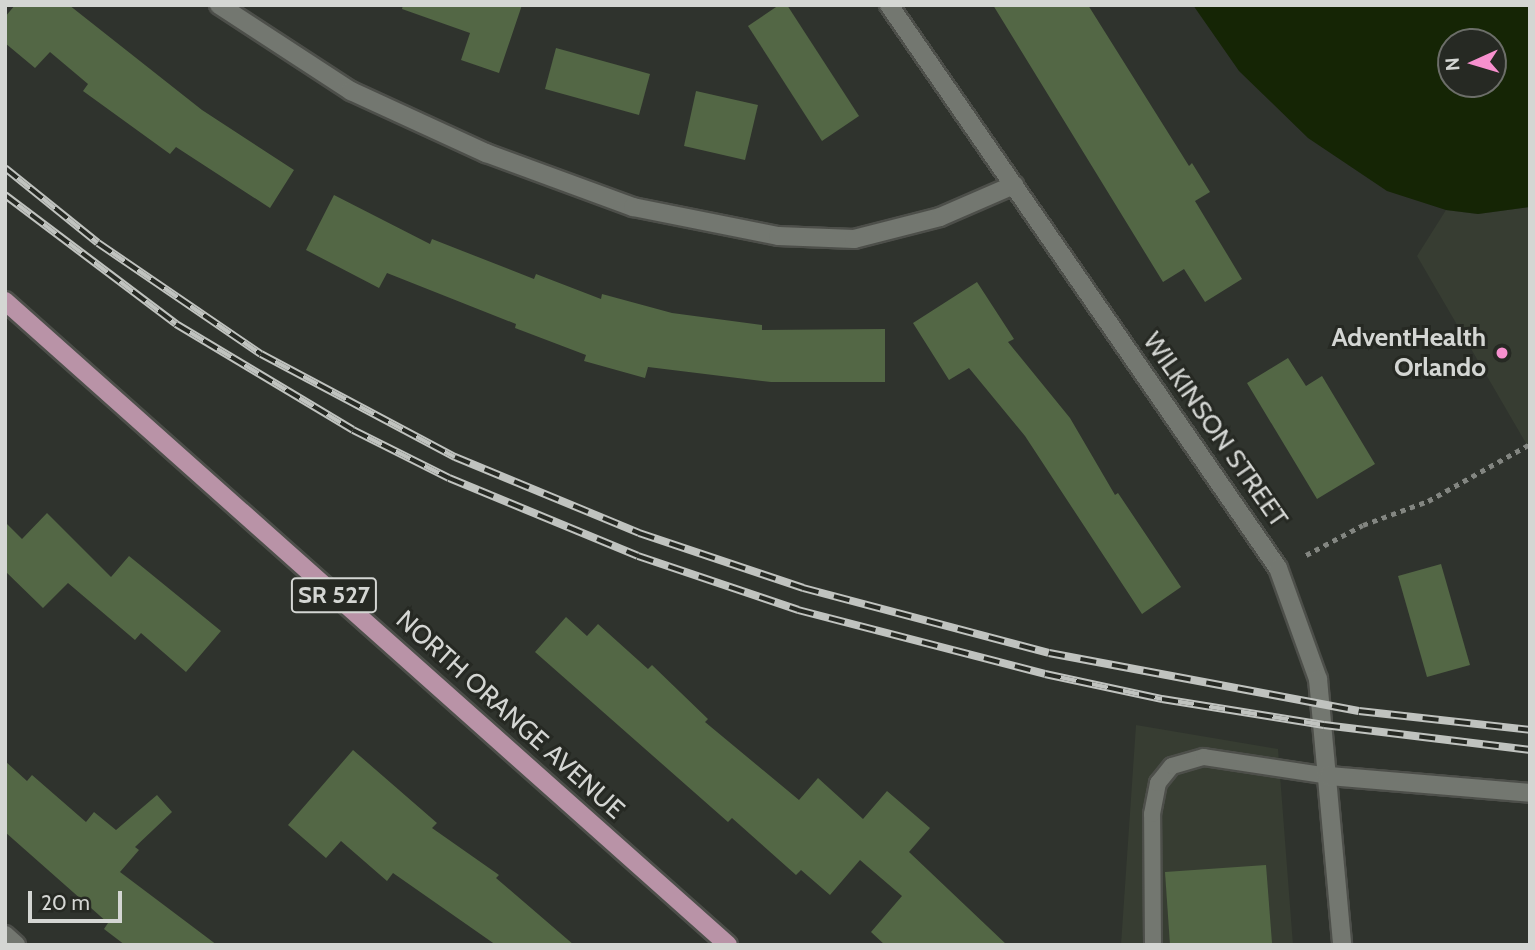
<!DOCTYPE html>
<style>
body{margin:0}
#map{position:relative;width:1535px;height:950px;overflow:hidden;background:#2f332d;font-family:Cabin,sans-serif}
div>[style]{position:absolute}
.built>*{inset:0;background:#373d32}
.water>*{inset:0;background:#152505}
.building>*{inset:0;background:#536745}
.path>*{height:4.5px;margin-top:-2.25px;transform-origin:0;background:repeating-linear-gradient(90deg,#838681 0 5px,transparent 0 10px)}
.roads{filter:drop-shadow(2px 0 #4d4f4a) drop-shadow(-2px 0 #4d4f4a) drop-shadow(0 2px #4d4f4a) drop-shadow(0 -2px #4d4f4a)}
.service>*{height:16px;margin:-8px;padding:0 8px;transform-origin:8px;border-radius:8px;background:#737770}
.minor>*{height:18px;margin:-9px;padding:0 9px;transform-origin:9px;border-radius:9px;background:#737770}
.primary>*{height:18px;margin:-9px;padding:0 9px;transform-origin:9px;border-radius:9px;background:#b993a7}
.rail>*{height:8px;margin-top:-4px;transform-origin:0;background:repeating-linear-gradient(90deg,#262923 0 16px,#c0c3bf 0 32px);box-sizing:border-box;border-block:2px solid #c0c3bf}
.dots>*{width:19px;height:19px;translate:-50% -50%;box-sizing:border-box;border:4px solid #262923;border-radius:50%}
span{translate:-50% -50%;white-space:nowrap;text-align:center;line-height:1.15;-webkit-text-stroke:6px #262923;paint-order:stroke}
.shield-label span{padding:2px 5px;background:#262923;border:2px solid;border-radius:5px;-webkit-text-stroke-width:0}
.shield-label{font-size:24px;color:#d4d6d3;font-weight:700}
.poi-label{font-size:26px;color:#d4d6d3;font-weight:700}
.right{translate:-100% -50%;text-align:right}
.street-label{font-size:26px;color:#d4d6d3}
.frame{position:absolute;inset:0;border:7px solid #d4d6d3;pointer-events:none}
.north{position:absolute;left:1437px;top:28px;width:70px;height:70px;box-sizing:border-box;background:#262923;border:2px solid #6c6e69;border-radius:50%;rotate:266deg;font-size:19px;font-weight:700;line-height:28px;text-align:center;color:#d4d6d3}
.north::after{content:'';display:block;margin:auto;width:24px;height:32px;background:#f790ce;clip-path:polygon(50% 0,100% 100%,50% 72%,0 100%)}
.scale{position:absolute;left:28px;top:891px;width:94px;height:32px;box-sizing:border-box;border:4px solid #d4d6d3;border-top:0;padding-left:9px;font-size:21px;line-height:24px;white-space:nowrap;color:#d4d6d3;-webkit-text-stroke:5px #262923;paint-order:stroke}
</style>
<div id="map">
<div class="built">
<i style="clip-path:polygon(1530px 207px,1530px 450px,1417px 256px,1446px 210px,1478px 214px)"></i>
<i style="clip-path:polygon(1136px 725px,1278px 749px,1293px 945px,1121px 945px)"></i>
</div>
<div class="water">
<i style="clip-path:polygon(evenodd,1193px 5px,1530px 5px,1530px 207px,1478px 214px,1446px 210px,1387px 191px,1308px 138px,1239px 71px,1193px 5px,1451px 42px,1493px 42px,1493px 84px,1451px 84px,1451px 42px)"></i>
</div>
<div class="building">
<i style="clip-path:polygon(15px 5px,69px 5px,202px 110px,294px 170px,270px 208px,176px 147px,170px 154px,83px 91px,88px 84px,50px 52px,35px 68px,5px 43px,5px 17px)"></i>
<i style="clip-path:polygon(403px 5px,522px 5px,499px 73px,461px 60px,470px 33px,402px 9px)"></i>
<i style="clip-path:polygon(779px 5px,787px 5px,859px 116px,822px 141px,748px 26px)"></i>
<i style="clip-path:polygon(993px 5px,1088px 5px,1189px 166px,1192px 163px,1210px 192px,1195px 201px,1242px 279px,1205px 302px,1184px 269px,1163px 282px)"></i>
<i style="clip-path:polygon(556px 48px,650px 74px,639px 115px,545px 89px)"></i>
<i style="clip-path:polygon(696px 91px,758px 105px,745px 160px,684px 146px)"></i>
<i style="clip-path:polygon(334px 195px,430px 244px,432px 239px,534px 279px,536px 274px,601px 299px,602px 294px,672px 313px,762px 325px,762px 330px,885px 329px,885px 382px,771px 382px,648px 367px,645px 378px,584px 361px,586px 355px,515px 328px,516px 324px,387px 273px,379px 288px,306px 250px)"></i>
<i style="clip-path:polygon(977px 282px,1014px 339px,1008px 342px,1070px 418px,1115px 495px,1118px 493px,1181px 587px,1142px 614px,1025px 436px,969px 368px,949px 380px,913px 323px)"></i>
<i style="clip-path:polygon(1288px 358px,1306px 386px,1322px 376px,1375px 464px,1317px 499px,1247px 383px)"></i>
<i style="clip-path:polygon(47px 513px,111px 577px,129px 556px,221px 631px,186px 672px,141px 633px,135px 640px,68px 583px,43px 608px,5px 571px,5px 522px,22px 539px)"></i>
<i style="clip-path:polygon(1441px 564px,1470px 665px,1427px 677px,1398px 576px)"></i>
<i style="clip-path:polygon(566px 617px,587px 636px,598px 624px,648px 669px,652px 665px,708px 719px,705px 722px,799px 800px,818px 778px,863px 819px,887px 791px,930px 828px,909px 852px,1007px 945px,885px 945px,871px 932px,902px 896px,860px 860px,830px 895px,801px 870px,796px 875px,732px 818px,728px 822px,535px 652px)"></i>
<i style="clip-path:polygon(353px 750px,437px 823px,432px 828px,499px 875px,496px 878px,574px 945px,496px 945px,393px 873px,387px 881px,341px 841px,326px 858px,288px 825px)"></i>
<i style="clip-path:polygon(5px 761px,27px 781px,32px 775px,86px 822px,94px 812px,116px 830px,157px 795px,172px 812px,135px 847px,139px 850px,120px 872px,217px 945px,125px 945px,104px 929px,108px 923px,5px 832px)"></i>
<i style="clip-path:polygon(1266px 865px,1272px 943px,1170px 945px,1165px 872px)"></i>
</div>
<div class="path">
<i style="left:1306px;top:555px;width:64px;rotate:-27.8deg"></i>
<i style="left:1363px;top:525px;width:69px;rotate:-20.3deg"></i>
<i style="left:1428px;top:501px;width:117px;rotate:-29.2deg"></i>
</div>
<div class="roads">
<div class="service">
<i style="left:1153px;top:945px;width:131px;rotate:-90.4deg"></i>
<i style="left:1152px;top:814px;width:32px;rotate:-79deg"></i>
<i style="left:1158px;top:783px;width:22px;rotate:-51deg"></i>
<i style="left:1172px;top:766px;width:33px;rotate:-16deg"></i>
<i style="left:1204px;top:757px;width:126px;rotate:8.6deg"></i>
</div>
<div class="minor">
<i style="left:219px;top:5px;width:158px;rotate:33.1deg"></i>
<i style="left:351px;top:91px;width:149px;rotate:24.7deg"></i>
<i style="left:486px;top:153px;width:157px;rotate:20.2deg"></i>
<i style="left:633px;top:207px;width:148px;rotate:11.3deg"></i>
<i style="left:778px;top:236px;width:76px;rotate:2.3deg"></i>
<i style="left:854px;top:239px;width:89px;rotate:-14.3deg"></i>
<i style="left:940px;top:217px;width:81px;rotate:-23.4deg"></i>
<i style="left:889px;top:5px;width:684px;rotate:55.36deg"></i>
<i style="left:1278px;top:568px;width:118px;rotate:70.2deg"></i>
<i style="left:1318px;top:679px;width:267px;rotate:84.8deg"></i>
<i style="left:1329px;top:776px;width:202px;rotate:4.8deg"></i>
<i style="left:5px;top:935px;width:15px;rotate:42deg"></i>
</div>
<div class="primary">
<i style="left:5px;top:301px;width:968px;rotate:41.69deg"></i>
</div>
</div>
<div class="rail">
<i style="left:5px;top:168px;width:119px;rotate:38.9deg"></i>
<i style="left:98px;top:243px;width:197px;rotate:34.3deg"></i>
<i style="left:261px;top:354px;width:220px;rotate:28deg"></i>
<i style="left:455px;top:457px;width:199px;rotate:22.4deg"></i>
<i style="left:639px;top:533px;width:173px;rotate:18.5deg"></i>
<i style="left:803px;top:588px;width:254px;rotate:14.8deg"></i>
<i style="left:1049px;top:653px;width:315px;rotate:10.6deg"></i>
<i style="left:1359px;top:711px;width:172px;rotate:6.3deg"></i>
<i style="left:5px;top:195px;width:214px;rotate:37deg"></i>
<i style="left:176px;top:324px;width:206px;rotate:30.9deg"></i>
<i style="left:353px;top:430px;width:107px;rotate:26.6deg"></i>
<i style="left:449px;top:478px;width:204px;rotate:22.4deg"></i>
<i style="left:638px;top:556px;width:169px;rotate:18.6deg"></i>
<i style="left:798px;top:610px;width:255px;rotate:14.5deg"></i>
<i style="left:1045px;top:674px;width:120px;rotate:12.1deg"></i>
<i style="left:1162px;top:699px;width:164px;rotate:9.1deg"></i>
<i style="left:1324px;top:725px;width:208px;rotate:6.9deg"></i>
</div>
<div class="dots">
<i style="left:1502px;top:353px;background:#f790ce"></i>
</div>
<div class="shield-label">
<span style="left:334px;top:595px">SR 527</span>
</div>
<div class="poi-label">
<span class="right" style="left:1486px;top:353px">AdventHealth<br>Orlando</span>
</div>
<div class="street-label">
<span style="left:1215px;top:430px;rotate:55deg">WILKINSON STREET</span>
<span style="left:510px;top:715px;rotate:42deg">NORTH ORANGE AVENUE</span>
</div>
<div class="frame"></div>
<div class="north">N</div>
<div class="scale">20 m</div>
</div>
